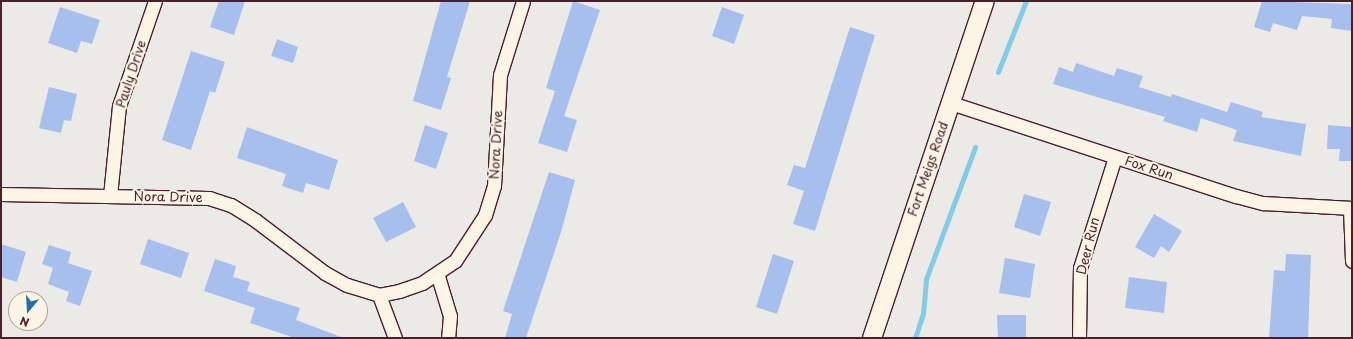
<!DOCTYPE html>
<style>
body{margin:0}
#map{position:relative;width:1353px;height:339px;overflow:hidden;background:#ebeae7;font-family:"Playpen Sans",sans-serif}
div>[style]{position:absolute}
.stream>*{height:5px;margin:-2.5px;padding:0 2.5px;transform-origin:2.5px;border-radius:2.5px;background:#84cbe5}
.building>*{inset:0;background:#a7bfed}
.roads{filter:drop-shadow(1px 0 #4a1f2b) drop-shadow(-1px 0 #4a1f2b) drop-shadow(0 1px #4a1f2b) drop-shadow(0 -1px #4a1f2b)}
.street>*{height:13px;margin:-6.5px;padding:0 6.5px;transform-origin:6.5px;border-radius:6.5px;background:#fcf5e5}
.secondary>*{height:18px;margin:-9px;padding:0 9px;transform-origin:9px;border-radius:9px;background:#fcf5e5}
span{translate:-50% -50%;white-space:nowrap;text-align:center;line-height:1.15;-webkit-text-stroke:4px #fcf5e5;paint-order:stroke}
.street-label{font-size:13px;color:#4a1f2b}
.frame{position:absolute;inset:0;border:2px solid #4a1f2b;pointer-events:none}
.north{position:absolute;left:8px;top:291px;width:40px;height:40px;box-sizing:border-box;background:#fcf5e5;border:1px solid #b59f9b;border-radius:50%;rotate:198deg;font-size:11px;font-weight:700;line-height:16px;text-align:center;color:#4a1f2b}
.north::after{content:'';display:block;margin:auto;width:14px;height:18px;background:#1f6fb2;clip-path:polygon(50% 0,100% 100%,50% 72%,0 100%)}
</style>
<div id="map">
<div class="stream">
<i style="left:998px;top:72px;width:76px;rotate:-68.5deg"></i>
<i style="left:915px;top:338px;width:25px;rotate:-72deg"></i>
<i style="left:923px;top:314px;width:35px;rotate:-85deg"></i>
<i style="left:926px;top:279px;width:141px;rotate:-69.6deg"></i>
</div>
<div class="building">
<i style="clip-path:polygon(219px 1px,245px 1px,234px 35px,210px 27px)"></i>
<i style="clip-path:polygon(441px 1px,470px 1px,447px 77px,451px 78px,441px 110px,413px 101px)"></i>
<i style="clip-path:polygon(573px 1px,600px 10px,564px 116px,577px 120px,567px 152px,538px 143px,555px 91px,546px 88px)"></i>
<i style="clip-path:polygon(1262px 1px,1352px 4px,1352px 31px,1331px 28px,1332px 19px,1302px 16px,1297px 30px,1273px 23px,1270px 32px,1254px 27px)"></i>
<i style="clip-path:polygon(60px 7px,100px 20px,92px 44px,81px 41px,77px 53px,48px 43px)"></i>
<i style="clip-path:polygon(722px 7px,744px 15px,734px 44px,712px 36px)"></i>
<i style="clip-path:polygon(850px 27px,875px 35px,815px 231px,793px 224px,804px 191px,787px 185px,794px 165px,805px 168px)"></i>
<i style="clip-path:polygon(277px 39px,298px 47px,293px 63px,271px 56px)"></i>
<i style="clip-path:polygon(191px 51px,225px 62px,215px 93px,210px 91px,191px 150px,162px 140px)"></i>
<i style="clip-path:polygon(1076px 63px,1114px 76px,1117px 68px,1143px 76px,1139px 87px,1171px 97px,1172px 94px,1227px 112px,1231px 102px,1263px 112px,1261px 117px,1306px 124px,1301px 156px,1233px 141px,1237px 130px,1201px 118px,1197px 132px,1163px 121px,1165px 117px,1053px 84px,1059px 67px,1073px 72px)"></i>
<i style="clip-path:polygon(49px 87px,77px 94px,71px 121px,64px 120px,61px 133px,39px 128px)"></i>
<i style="clip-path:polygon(425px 125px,448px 133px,436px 169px,414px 161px)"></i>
<i style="clip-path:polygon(1328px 125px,1352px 127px,1352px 161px,1339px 161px,1340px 149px,1327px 149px)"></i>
<i style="clip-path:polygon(247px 127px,338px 160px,329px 190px,306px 183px,303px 193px,282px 186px,286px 174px,237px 158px)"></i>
<i style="clip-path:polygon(549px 172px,575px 180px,562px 229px,526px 338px,505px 338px,512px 314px,503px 311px)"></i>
<i style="clip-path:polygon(1024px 194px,1051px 202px,1040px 236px,1014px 227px)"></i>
<i style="clip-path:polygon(403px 202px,416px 227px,386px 242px,373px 218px)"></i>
<i style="clip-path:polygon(1154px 214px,1182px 231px,1169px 252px,1161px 246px,1154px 258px,1135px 247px)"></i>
<i style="clip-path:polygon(148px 239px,189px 253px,181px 278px,140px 264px)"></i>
<i style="clip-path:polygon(1px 244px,26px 252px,17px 282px,1px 277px)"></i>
<i style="clip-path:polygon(49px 245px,71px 252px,68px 263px,92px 271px,80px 306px,66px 301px,69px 292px,48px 284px,53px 268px,42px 264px)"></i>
<i style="clip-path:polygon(773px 254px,794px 261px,777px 314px,756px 307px)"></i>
<i style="clip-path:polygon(1286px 254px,1311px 255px,1308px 338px,1269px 338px,1274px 270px,1285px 271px)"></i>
<i style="clip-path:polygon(1005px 258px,1035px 264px,1030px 298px,999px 293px)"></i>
<i style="clip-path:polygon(215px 259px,236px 266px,233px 277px,250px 282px,247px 291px,300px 308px,296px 320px,344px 338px,295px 338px,250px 323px,255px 308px,204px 291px)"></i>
<i style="clip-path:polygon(1129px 277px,1167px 282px,1164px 313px,1125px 308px)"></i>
<i style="clip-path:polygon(997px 315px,1026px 315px,1026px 338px,998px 338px)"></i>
</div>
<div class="roads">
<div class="street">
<i style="left:951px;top:103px;width:300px;rotate:18.1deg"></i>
<i style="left:1236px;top:196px;width:28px;rotate:15deg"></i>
<i style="left:1263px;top:203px;width:89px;rotate:3.2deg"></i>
<i style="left:1px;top:194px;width:208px;rotate:1.1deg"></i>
<i style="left:209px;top:198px;width:23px;rotate:18deg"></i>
<i style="left:231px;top:205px;width:28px;rotate:32deg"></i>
<i style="left:255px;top:220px;width:88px;rotate:37.1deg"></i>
<i style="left:325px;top:273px;width:25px;rotate:29deg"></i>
<i style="left:347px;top:285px;width:34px;rotate:17deg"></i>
<i style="left:379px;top:295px;width:20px;rotate:-11deg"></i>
<i style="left:399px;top:291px;width:24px;rotate:-19deg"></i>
<i style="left:422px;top:283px;width:40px;rotate:-34deg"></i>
<i style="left:455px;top:261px;width:55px;rotate:-56.9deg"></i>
<i style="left:485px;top:215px;width:30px;rotate:-73deg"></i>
<i style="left:494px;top:186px;width:111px;rotate:-86.9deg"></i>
<i style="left:500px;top:75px;width:77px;rotate:-72.7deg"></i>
<i style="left:110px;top:196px;width:90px;rotate:-84.3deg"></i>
<i style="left:119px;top:106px;width:111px;rotate:-71.1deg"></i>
<i style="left:1350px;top:208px;width:53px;rotate:87.8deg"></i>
<i style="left:437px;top:273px;width:45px;rotate:73.2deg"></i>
<i style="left:450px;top:316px;width:22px;rotate:95deg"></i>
<i style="left:379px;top:295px;width:46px;rotate:69.6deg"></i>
<i style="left:1079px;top:338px;width:70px;rotate:-89.2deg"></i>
<i style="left:1080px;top:268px;width:116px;rotate:-72.5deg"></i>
</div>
<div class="secondary">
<i style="left:872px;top:338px;width:355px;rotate:-71.5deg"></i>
</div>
</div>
<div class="street-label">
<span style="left:131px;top:74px;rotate:-72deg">Pauly Drive</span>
<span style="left:496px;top:145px;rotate:-87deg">Nora Drive</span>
<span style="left:1149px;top:168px;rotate:18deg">Fox Run</span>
<span style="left:928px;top:169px;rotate:-71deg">Fort Meigs Road</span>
<span style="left:168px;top:197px;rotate:1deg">Nora Drive</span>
<span style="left:1088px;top:246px;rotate:-76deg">Deer Run</span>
</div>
<div class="frame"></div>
<div class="north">N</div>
</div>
